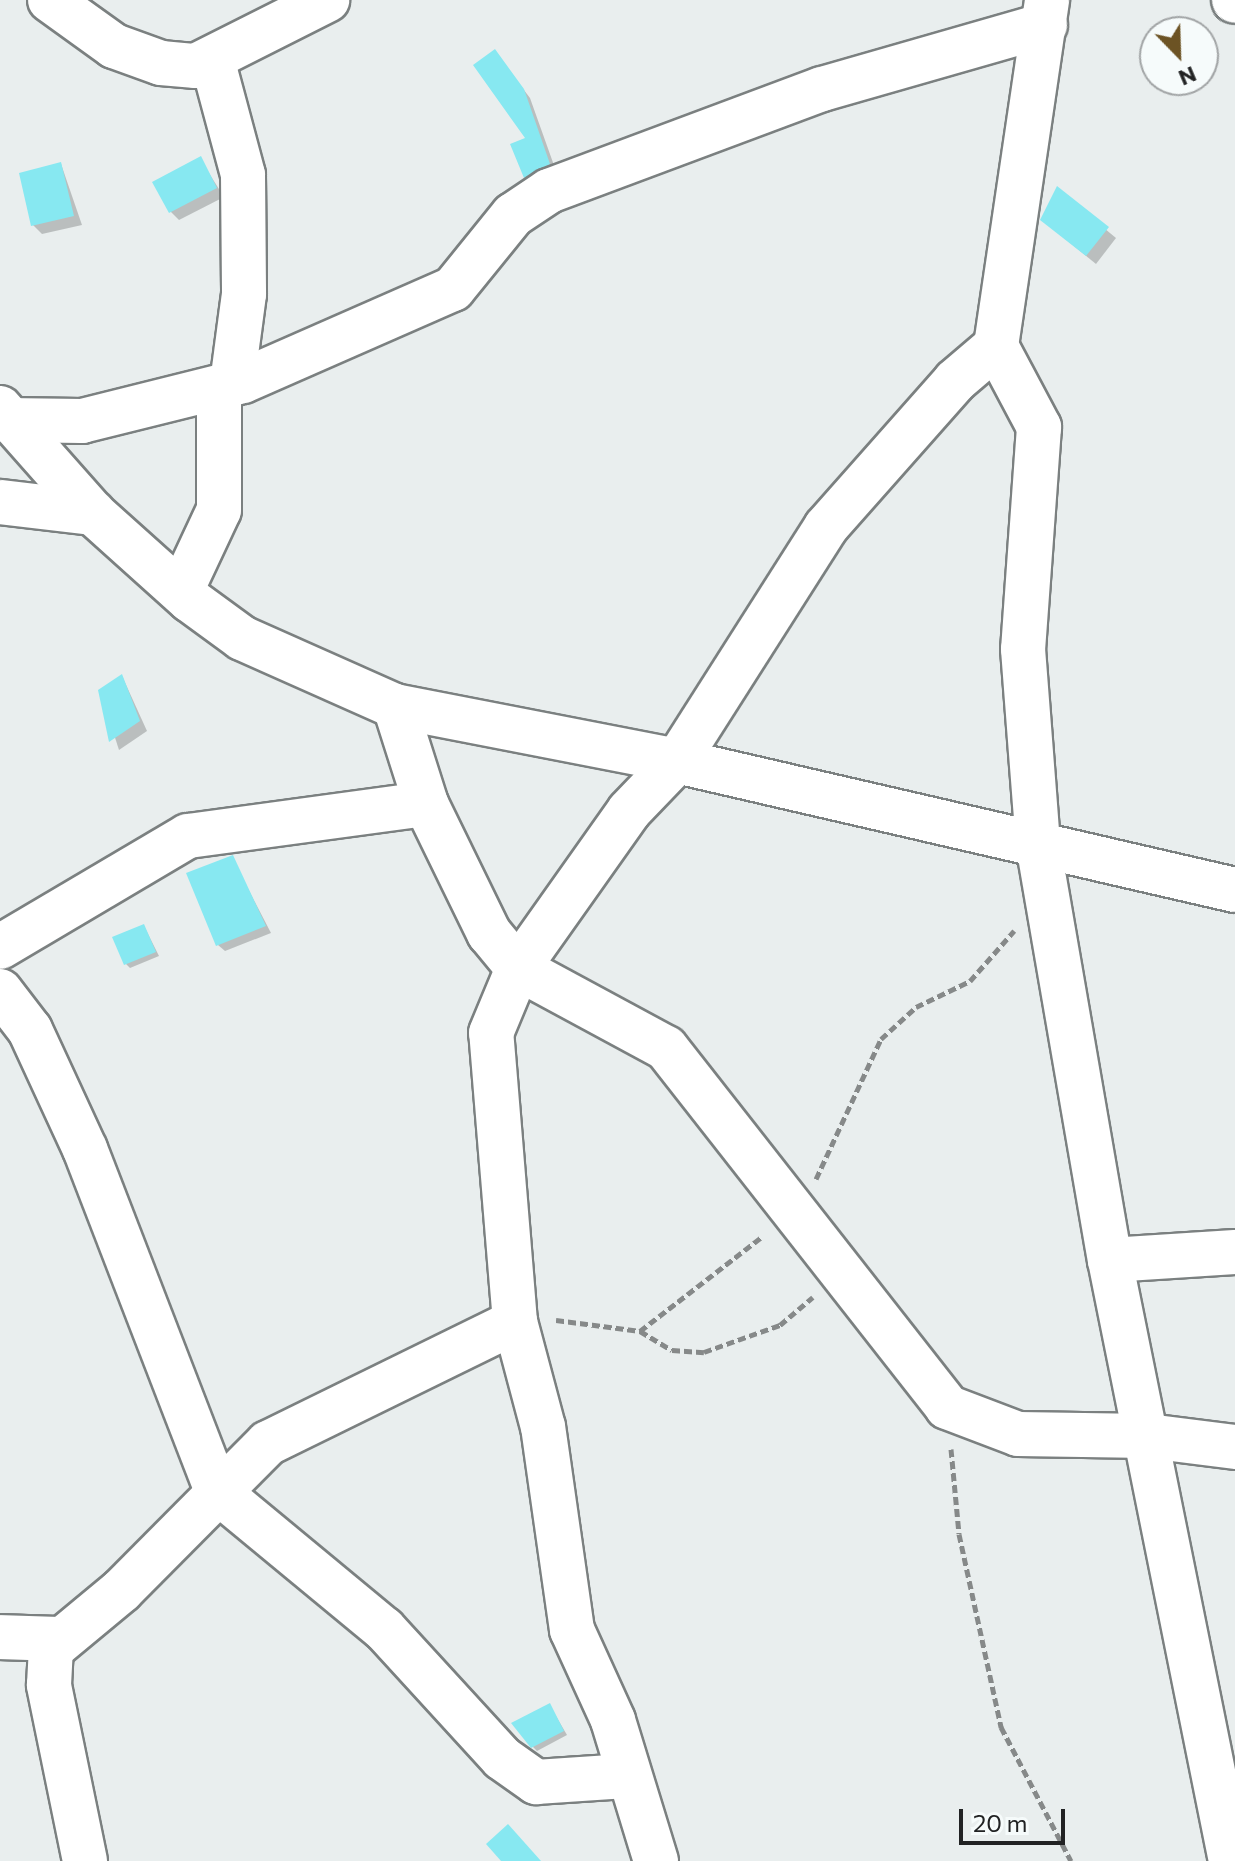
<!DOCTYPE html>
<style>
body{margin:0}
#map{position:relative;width:1235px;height:1861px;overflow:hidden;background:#e9eeee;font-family:Commissioner,sans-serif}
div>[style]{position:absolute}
.shadow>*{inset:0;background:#0003}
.building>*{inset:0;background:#87e8f1}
.path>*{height:5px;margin-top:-2.5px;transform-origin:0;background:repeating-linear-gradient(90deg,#868989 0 8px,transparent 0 12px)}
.roads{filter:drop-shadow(2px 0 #7b8080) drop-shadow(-2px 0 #7b8080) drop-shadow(0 2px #7b8080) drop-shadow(0 -2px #7b8080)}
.minor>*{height:44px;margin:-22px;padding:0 22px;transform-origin:22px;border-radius:22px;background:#fff}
span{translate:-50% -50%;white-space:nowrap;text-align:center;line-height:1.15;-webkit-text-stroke:6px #f6fbfb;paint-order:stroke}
.north{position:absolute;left:1139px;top:16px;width:80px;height:80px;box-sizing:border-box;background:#f6fbfb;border:2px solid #a1a4a5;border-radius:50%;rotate:157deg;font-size:22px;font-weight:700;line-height:32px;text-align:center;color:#212223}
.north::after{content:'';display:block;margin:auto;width:28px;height:36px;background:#6c5324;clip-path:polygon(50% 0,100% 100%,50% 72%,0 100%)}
.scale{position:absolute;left:959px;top:1809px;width:106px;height:36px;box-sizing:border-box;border:4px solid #212223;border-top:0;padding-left:10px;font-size:24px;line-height:28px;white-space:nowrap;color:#212223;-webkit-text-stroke:6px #f6fbfb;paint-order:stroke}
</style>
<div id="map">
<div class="shadow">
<i style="clip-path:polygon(495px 52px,530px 98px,556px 171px,532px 184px,525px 177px,528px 139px)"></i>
<i style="clip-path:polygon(200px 159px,224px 197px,179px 220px,170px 211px)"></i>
<i style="clip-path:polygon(61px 164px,82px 225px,42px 234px,33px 225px)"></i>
<i style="clip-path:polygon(1058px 190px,1116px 238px,1096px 264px,1042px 220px)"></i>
<i style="clip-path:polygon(122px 676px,147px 731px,119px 750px,100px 691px)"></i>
<i style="clip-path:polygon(232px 858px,271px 933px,225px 951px,218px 945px)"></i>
<i style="clip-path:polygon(144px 926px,159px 956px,130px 968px,126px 964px)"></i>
<i style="clip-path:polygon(550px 1706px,567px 1735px,537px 1751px,533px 1747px)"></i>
</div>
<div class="building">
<i style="clip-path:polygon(495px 49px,524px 89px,550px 164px,524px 178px,510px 144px,525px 138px,473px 65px)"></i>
<i style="clip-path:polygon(201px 156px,217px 188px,169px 213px,152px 182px)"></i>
<i style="clip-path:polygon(61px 162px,74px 216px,31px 226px,19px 173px)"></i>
<i style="clip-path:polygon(1057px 186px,1109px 227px,1086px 256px,1040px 220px)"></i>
<i style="clip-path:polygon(122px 674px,140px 721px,109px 742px,98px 690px)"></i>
<i style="clip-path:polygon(233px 855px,266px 926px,216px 946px,186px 873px)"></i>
<i style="clip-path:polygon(144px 924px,156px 952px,124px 965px,112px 937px)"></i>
<i style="clip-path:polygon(550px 1703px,564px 1731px,531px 1748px,511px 1723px)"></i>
<i style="clip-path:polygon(508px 1824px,541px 1861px,501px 1861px,486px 1844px)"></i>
</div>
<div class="path">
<i style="left:816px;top:1179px;width:154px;rotate:-65.1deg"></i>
<i style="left:881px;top:1039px;width:47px;rotate:-42.4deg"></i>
<i style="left:916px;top:1007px;width:60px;rotate:-25.7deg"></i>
<i style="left:970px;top:981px;width:67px;rotate:-48.7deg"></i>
<i style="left:556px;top:1320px;width:85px;rotate:7.5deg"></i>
<i style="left:640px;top:1331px;width:155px;rotate:-37.7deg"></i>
<i style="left:640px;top:1331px;width:37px;rotate:31deg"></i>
<i style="left:672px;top:1350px;width:32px;rotate:4deg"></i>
<i style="left:704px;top:1352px;width:81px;rotate:-19.6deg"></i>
<i style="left:780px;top:1325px;width:43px;rotate:-40.3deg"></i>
<i style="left:951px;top:1449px;width:85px;rotate:84.6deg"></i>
<i style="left:959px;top:1534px;width:198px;rotate:77.7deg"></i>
<i style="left:1001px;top:1727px;width:151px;rotate:62.4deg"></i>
</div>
<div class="roads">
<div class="minor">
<i style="left:50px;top:0;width:79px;rotate:35.7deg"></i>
<i style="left:114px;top:46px;width:50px;rotate:19.9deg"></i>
<i style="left:161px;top:63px;width:35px;rotate:5deg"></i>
<i style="left:196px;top:66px;width:147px;rotate:-26.7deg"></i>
<i style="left:1234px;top:0;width:1px;rotate:45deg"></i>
<i style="left:212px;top:59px;width:120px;rotate:75deg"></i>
<i style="left:243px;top:175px;width:119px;rotate:89.5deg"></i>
<i style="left:244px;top:294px;width:91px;rotate:97.6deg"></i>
<i style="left:996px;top:346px;width:92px;rotate:62deg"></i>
<i style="left:1039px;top:427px;width:223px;rotate:94.1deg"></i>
<i style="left:1023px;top:649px;width:196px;rotate:85.6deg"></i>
<i style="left:1038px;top:844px;width:422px;rotate:80.2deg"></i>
<i style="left:1110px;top:1260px;width:613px;rotate:78.62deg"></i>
<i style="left:0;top:408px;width:140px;rotate:48.5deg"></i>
<i style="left:93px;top:513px;width:130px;rotate:41.9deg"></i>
<i style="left:190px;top:600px;width:64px;rotate:36.2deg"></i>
<i style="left:242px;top:638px;width:167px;rotate:24deg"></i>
<i style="left:395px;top:706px;width:287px;rotate:11deg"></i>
<i style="left:677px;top:761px;width:573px;rotate:13.02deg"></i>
<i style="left:6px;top:420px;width:76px;rotate:0.8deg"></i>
<i style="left:82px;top:421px;width:166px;rotate:-14deg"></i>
<i style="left:243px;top:381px;width:229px;rotate:-23.7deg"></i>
<i style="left:453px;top:289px;width:95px;rotate:-51deg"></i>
<i style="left:513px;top:215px;width:43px;rotate:-33.7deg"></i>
<i style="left:549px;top:191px;width:291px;rotate:-20.5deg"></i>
<i style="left:822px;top:89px;width:232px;rotate:-16deg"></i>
<i style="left:0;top:502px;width:94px;rotate:6.7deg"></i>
<i style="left:181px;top:591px;width:89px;rotate:-64.9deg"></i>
<i style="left:219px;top:510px;width:122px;rotate:-90deg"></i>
<i style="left:395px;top:706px;width:103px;rotate:72.4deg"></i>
<i style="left:426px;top:804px;width:144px;rotate:64deg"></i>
<i style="left:489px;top:933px;width:45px;rotate:50.4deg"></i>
<i style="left:518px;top:968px;width:168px;rotate:28.4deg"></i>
<i style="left:666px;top:1048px;width:456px;rotate:51.9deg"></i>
<i style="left:947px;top:1407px;width:76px;rotate:20.8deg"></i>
<i style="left:1018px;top:1434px;width:130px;rotate:0.9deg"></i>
<i style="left:1148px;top:1436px;width:88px;rotate:7.2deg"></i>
<i style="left:0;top:947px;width:218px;rotate:-30.6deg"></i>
<i style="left:188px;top:836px;width:240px;rotate:-7.7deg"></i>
<i style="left:0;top:991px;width:49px;rotate:52.4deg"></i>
<i style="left:30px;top:1030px;width:131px;rotate:65.2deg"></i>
<i style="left:85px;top:1149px;width:367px;rotate:68.9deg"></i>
<i style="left:217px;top:1491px;width:217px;rotate:39.6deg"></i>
<i style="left:384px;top:1629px;width:175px;rotate:47.5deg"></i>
<i style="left:502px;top:1758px;width:42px;rotate:35.2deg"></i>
<i style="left:536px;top:1782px;width:90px;rotate:-3.8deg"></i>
<i style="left:1110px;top:1260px;width:125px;rotate:-3.7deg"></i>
<i style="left:0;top:1637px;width:60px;rotate:1.9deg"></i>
<i style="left:85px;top:1861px;width:180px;rotate:-101.6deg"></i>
<i style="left:49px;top:1685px;width:36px;rotate:-87deg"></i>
<i style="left:51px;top:1649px;width:92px;rotate:-39.7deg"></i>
<i style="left:122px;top:1590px;width:207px;rotate:-45.2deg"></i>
<i style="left:268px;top:1443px;width:275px;rotate:-26.1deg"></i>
<i style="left:656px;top:1861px;width:147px;rotate:-107deg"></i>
<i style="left:613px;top:1720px;width:99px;rotate:-114.5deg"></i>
<i style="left:572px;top:1630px;width:205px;rotate:-98.1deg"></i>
<i style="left:543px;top:1427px;width:109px;rotate:-104.9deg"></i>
<i style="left:515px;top:1322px;width:290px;rotate:-94.7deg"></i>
<i style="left:491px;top:1033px;width:70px;rotate:-67.4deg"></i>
<i style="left:518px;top:968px;width:192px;rotate:-54.7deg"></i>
<i style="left:629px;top:811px;width:69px;rotate:-46.2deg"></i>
<i style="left:677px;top:761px;width:277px;rotate:-57.5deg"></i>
<i style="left:826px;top:527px;width:195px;rotate:-48.5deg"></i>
<i style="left:955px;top:381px;width:54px;rotate:-40.5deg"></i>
<i style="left:996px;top:346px;width:350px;rotate:-81.6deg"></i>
</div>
</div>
<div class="north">N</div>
<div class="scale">20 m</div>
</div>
